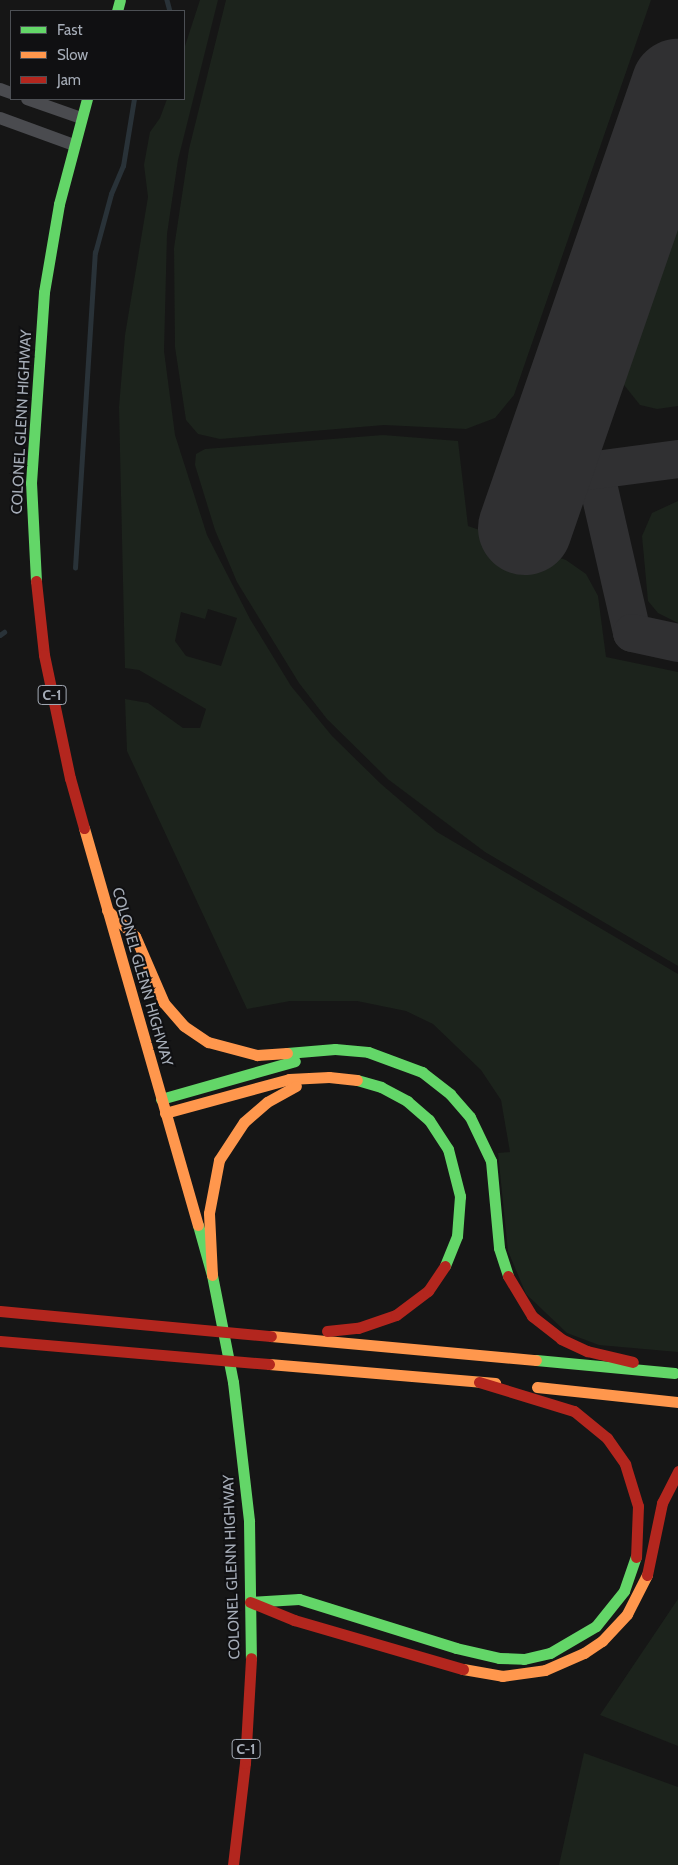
<!DOCTYPE html>
<style>
body{margin:0}
#map{position:relative;width:678px;height:1865px;overflow:hidden;background:#161616;font-family:Cabin,sans-serif}
div>[style]{position:absolute}
.green>*{inset:0;background:#1c231c}
.stream>*{height:4.5px;margin:-2.25px;padding:0 2.25px;transform-origin:2.25px;border-radius:2.25px;background:#293238}
.taxiway>*{height:38px;margin:-19px;padding:0 19px;transform-origin:19px;border-radius:19px;background:#303032}
.runway>*{height:94px;margin:-47px;padding:0 47px;transform-origin:47px;border-radius:47px;background:#303032}
.street>*{height:12px;margin:-6px;padding:0 6px;transform-origin:6px;border-radius:6px;background:#4a4b4f}
.fast>*{height:11px;margin:-5.5px;padding:0 5.5px;transform-origin:5.5px;border-radius:5.5px;background:#63d668}
.slow>*{height:11px;margin:-5.5px;padding:0 5.5px;transform-origin:5.5px;border-radius:5.5px;background:#ff974d}
.jam>*{height:11px;margin:-5.5px;padding:0 5.5px;transform-origin:5.5px;border-radius:5.5px;background:#b3261e}
span{translate:-50% -50%;white-space:nowrap;text-align:center;line-height:1.15;-webkit-text-stroke:4px #101012;paint-order:stroke}
.shield-label span{padding:1px 4px;background:#101012;border:1px solid;border-radius:4px;-webkit-text-stroke-width:0}
.shield-label{font-size:14px;color:#a6adb8;font-weight:700}
.street-label{font-size:15px;color:#a6adb8}
.legend{position:absolute;left:10px;top:10px;width:175px;height:90px;box-sizing:border-box;background:#101012;border:1px solid #4c4f54;margin:0;padding:6px 9px;list-style:none;font-size:15px;color:#a6adb8}
.legend li{display:flex;align-items:center;gap:10px;height:25px}
.legend b{width:25px;border:1px solid #4c4f54}
</style>
<div id="map">
<div class="green">
<i style="clip-path:polygon(evenodd,200px 0,218px 0,178px 160px,167px 234px,164px 351px,175px 435px,207px 535px,250px 619px,291px 686px,332px 736px,381px 784px,437px 832px,678px 974px,678px 1352px,599px 1345px,567px 1333px,526px 1294px,508px 1251px,498px 1153px,510px 1152px,501px 1100px,481px 1070px,433px 1024px,406px 1011px,357px 1001px,290px 1001px,247px 1009px,127px 751px,125px 699px,148px 703px,183px 728px,200px 728px,206px 709px,139px 670px,125px 668px,119px 407px,125px 335px,148px 197px,144px 165px,150px 132px,160px 118px,167px 99px,184px 99px,184px 49px,200px 0,208px 609px,237px 618px,221px 666px,186px 656px,175px 641px,181px 612px,205px 619px,208px 609px)"></i>
<i style="clip-path:polygon(226px 0,651px 0,514px 395px,495px 418px,466px 429px,384px 425px,220px 439px,198px 434px,186px 420px,175px 347px,174px 248px,189px 149px)"></i>
<i style="clip-path:polygon(678px 215px,678px 406px,657px 409px,640px 405px,624px 385px,625px 367px)"></i>
<i style="clip-path:polygon(383px 435px,458px 441px,468px 526px,566px 560px,586px 574px,598px 596px,606px 657px,678px 672px,678px 966px,485px 852px,389px 780px,327px 719px,299px 683px,237px 582px,215px 530px,195px 465px,196px 454px,205px 449px)"></i>
<i style="clip-path:polygon(678px 501px,678px 623px,658px 613px,648px 601px,642px 536px,652px 513px)"></i>
<i style="clip-path:polygon(678px 1599px,678px 1746px,600px 1715px)"></i>
<i style="clip-path:polygon(584px 1753px,678px 1787px,678px 1865px,559px 1865px)"></i>
</div>
<div class="stream">
<i style="left:167px;top:0;width:11px;rotate:75deg"></i>
<i style="left:75px;top:568px;width:316px;rotate:-86.4deg"></i>
<i style="left:95px;top:253px;width:61px;rotate:-74.8deg"></i>
<i style="left:111px;top:194px;width:30px;rotate:-67deg"></i>
<i style="left:123px;top:166px;width:68px;rotate:-80.7deg"></i>
<i style="left:0;top:635px;width:5px;rotate:-37deg"></i>
</div>
<div class="taxiway">
<i style="left:595px;top:471px;width:166px;rotate:77.1deg"></i>
<i style="left:632px;top:633px;width:47px;rotate:12.3deg"></i>
<i style="left:543px;top:477px;width:136px;rotate:-7.6deg"></i>
</div>
<div class="runway">
<i style="left:525px;top:528px;width:468px;rotate:-70.9deg"></i>
</div>
<div class="street">
<i style="left:0;top:89px;width:12px;rotate:20deg"></i>
<i style="left:27px;top:99px;width:57px;rotate:19.4deg"></i>
<i style="left:0;top:118px;width:79px;rotate:20deg"></i>
</div>
<div class="fast">
<i style="left:117px;top:11px;width:11px;rotate:-75deg"></i>
<i style="left:36px;top:581px;width:98px;rotate:-92.9deg"></i>
<i style="left:31px;top:483px;width:191px;rotate:-86.1deg"></i>
<i style="left:44px;top:292px;width:89px;rotate:-80.3deg"></i>
<i style="left:59px;top:204px;width:109px;rotate:-75.1deg"></i>
<i style="left:287px;top:1053px;width:48px;rotate:-4.8deg"></i>
<i style="left:335px;top:1049px;width:33px;rotate:5deg"></i>
<i style="left:368px;top:1052px;width:58px;rotate:20.3deg"></i>
<i style="left:422px;top:1072px;width:36px;rotate:38deg"></i>
<i style="left:450px;top:1094px;width:30px;rotate:49deg"></i>
<i style="left:470px;top:1117px;width:49px;rotate:64.5deg"></i>
<i style="left:491px;top:1161px;width:87px;rotate:84.7deg"></i>
<i style="left:499px;top:1248px;width:29px;rotate:72deg"></i>
<i style="left:357px;top:1080px;width:25px;rotate:16deg"></i>
<i style="left:381px;top:1087px;width:30px;rotate:28deg"></i>
<i style="left:407px;top:1101px;width:29px;rotate:41deg"></i>
<i style="left:429px;top:1120px;width:35px;rotate:57deg"></i>
<i style="left:448px;top:1149px;width:49px;rotate:75.7deg"></i>
<i style="left:460px;top:1196px;width:40px;rotate:94.3deg"></i>
<i style="left:457px;top:1236px;width:32px;rotate:112deg"></i>
<i style="left:161px;top:1099px;width:139px;rotate:-15.8deg"></i>
<i style="left:198px;top:1225px;width:52px;rotate:74.4deg"></i>
<i style="left:212px;top:1275px;width:109px;rotate:78.9deg"></i>
<i style="left:233px;top:1382px;width:140px;rotate:83.4deg"></i>
<i style="left:249px;top:1521px;width:137px;rotate:89.2deg"></i>
<i style="left:536px;top:1360px;width:139px;rotate:5.4deg"></i>
<i style="left:250px;top:1602px;width:49px;rotate:-3.5deg"></i>
<i style="left:299px;top:1599px;width:164px;rotate:17.3deg"></i>
<i style="left:456px;top:1648px;width:44px;rotate:13.1deg"></i>
<i style="left:499px;top:1658px;width:25px;rotate:2deg"></i>
<i style="left:524px;top:1659px;width:27px;rotate:-13deg"></i>
<i style="left:550px;top:1653px;width:53px;rotate:-30.4deg"></i>
<i style="left:596px;top:1626px;width:45px;rotate:-51.3deg"></i>
<i style="left:624px;top:1591px;width:36px;rotate:-71deg"></i>
</div>
<div class="slow">
<i style="left:84px;top:828px;width:413px;rotate:74deg"></i>
<i style="left:107px;top:910px;width:38px;rotate:43deg"></i>
<i style="left:135px;top:936px;width:73px;rotate:66.6deg"></i>
<i style="left:164px;top:1003px;width:30px;rotate:49deg"></i>
<i style="left:184px;top:1026px;width:29px;rotate:34deg"></i>
<i style="left:208px;top:1042px;width:51px;rotate:14.9deg"></i>
<i style="left:257px;top:1055px;width:30px;rotate:-4deg"></i>
<i style="left:165px;top:1113px;width:129px;rotate:-15.3deg"></i>
<i style="left:289px;top:1079px;width:40px;rotate:-2.9deg"></i>
<i style="left:329px;top:1077px;width:28px;rotate:6deg"></i>
<i style="left:212px;top:1275px;width:62px;rotate:-92.8deg"></i>
<i style="left:209px;top:1213px;width:54px;rotate:-79.3deg"></i>
<i style="left:219px;top:1160px;width:45px;rotate:-56.7deg"></i>
<i style="left:244px;top:1122px;width:30px;rotate:-41deg"></i>
<i style="left:267px;top:1102px;width:33px;rotate:-29deg"></i>
<i style="left:271px;top:1336px;width:266px;rotate:5.2deg"></i>
<i style="left:269px;top:1364px;width:227px;rotate:4.8deg"></i>
<i style="left:537px;top:1387px;width:142px;rotate:6.1deg"></i>
<i style="left:463px;top:1669px;width:40px;rotate:10deg"></i>
<i style="left:502px;top:1676px;width:43px;rotate:-7.9deg"></i>
<i style="left:545px;top:1670px;width:43px;rotate:-23.6deg"></i>
<i style="left:584px;top:1653px;width:22px;rotate:-34deg"></i>
<i style="left:602px;top:1641px;width:37px;rotate:-47deg"></i>
<i style="left:627px;top:1614px;width:44px;rotate:-62.9deg"></i>
</div>
<div class="jam">
<i style="left:36px;top:581px;width:74px;rotate:83.8deg"></i>
<i style="left:44px;top:655px;width:126px;rotate:78.1deg"></i>
<i style="left:70px;top:778px;width:52px;rotate:74.4deg"></i>
<i style="left:508px;top:1276px;width:47px;rotate:59deg"></i>
<i style="left:532px;top:1316px;width:37px;rotate:38deg"></i>
<i style="left:561px;top:1339px;width:29px;rotate:25deg"></i>
<i style="left:587px;top:1351px;width:47px;rotate:13.4deg"></i>
<i style="left:0;top:1311px;width:272px;rotate:5.3deg"></i>
<i style="left:327px;top:1331px;width:31px;rotate:-6deg"></i>
<i style="left:358px;top:1328px;width:40px;rotate:-18.9deg"></i>
<i style="left:396px;top:1315px;width:40px;rotate:-37deg"></i>
<i style="left:428px;top:1291px;width:30px;rotate:-56deg"></i>
<i style="left:0;top:1341px;width:270px;rotate:4.9deg"></i>
<i style="left:479px;top:1382px;width:99px;rotate:17deg"></i>
<i style="left:574px;top:1411px;width:43px;rotate:39.3deg"></i>
<i style="left:607px;top:1438px;width:32px;rotate:55deg"></i>
<i style="left:625px;top:1464px;width:44px;rotate:72.8deg"></i>
<i style="left:638px;top:1506px;width:51px;rotate:92.2deg"></i>
<i style="left:647px;top:1575px;width:74px;rotate:-78.2deg"></i>
<i style="left:662px;top:1503px;width:36px;rotate:-63deg"></i>
<i style="left:250px;top:1602px;width:48px;rotate:22.2deg"></i>
<i style="left:294px;top:1620px;width:176px;rotate:16.2deg"></i>
<i style="left:233px;top:1865px;width:103px;rotate:-83.3deg"></i>
<i style="left:245px;top:1763px;width:105px;rotate:-86.7deg"></i>
</div>
<div class="shield-label">
<span style="left:52px;top:695px">C-1</span>
<span style="left:246px;top:1749px">C-1</span>
</div>
<div class="street-label">
<span style="left:22px;top:422px;rotate:-87deg">COLONEL GLENN HIGHWAY</span>
<span style="left:142px;top:977px;rotate:74deg">COLONEL GLENN HIGHWAY</span>
<span style="left:232px;top:1567px;rotate:-92deg">COLONEL GLENN HIGHWAY</span>
</div>
<ul class="legend">
<li><b style="height:6px;background:#63d668"></b>Fast</li>
<li><b style="height:6px;background:#ff974d"></b>Slow</li>
<li><b style="height:6px;background:#b3261e"></b>Jam</li>
</ul>
</div>
